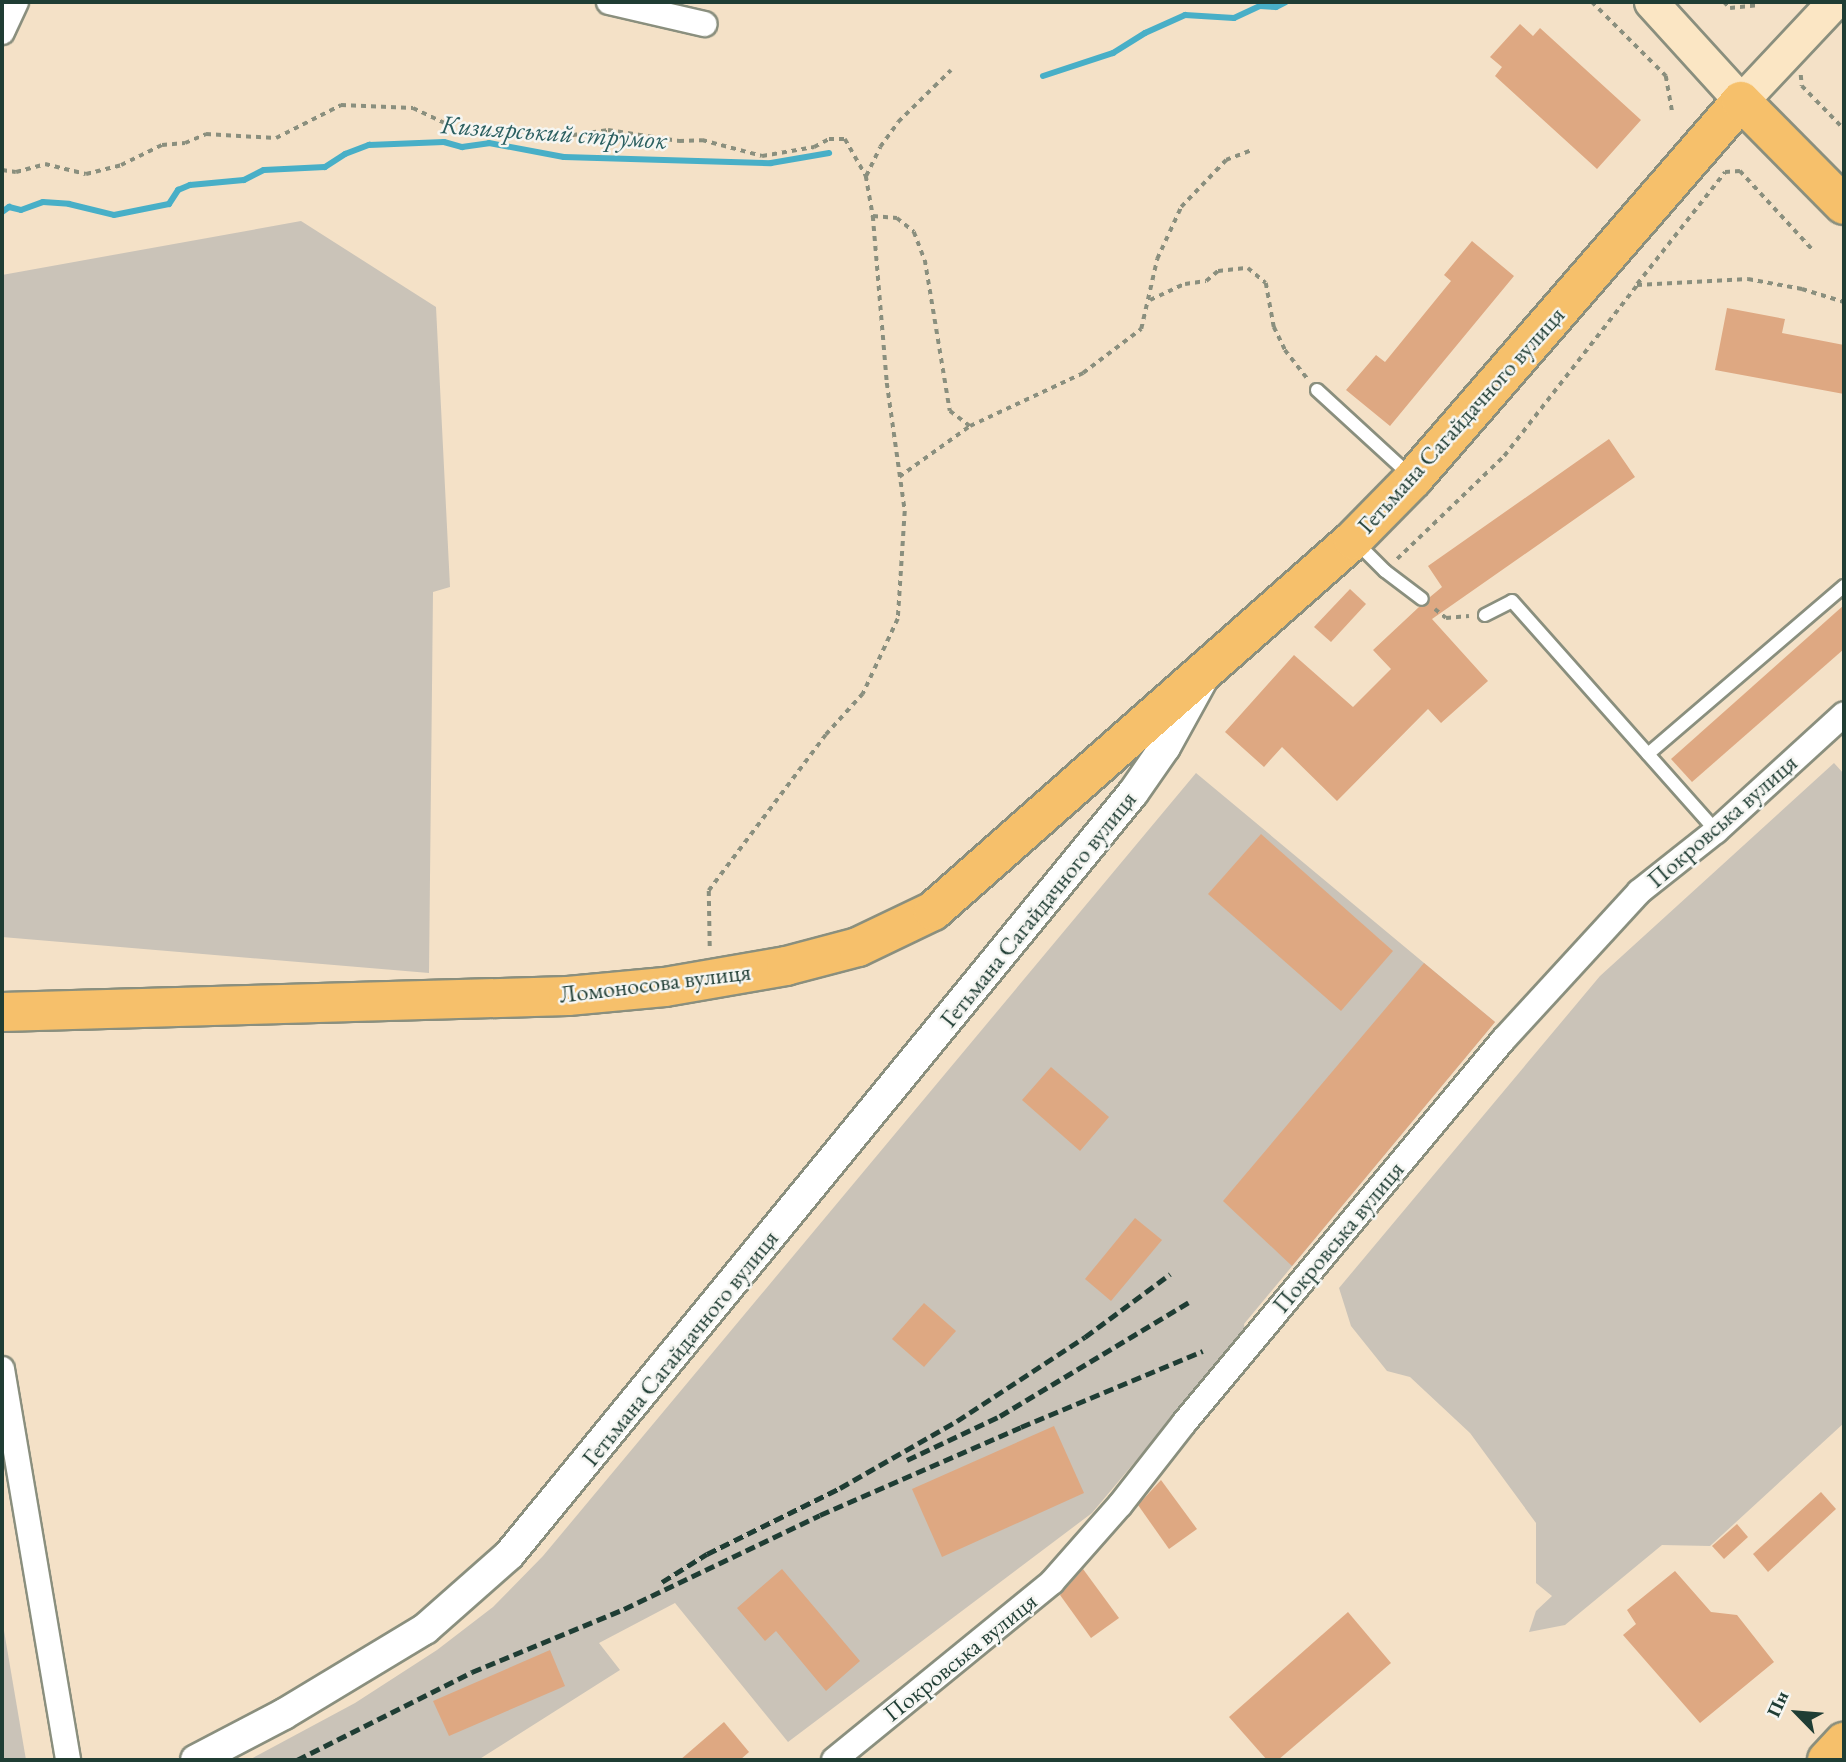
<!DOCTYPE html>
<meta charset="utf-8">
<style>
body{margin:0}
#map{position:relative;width:1846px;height:1762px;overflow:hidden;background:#f4e1c7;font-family:"EB Garamond",serif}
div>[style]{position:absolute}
.industrial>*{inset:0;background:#cac3b8}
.stream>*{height:6px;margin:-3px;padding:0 3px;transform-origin:3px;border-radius:3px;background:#48afc7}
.building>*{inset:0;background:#dea882}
.path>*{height:3.5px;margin-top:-1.75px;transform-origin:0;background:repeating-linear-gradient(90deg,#8a8f7e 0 5px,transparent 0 10px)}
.roads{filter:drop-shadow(2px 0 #8a8f7e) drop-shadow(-2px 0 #8a8f7e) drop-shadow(0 2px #8a8f7e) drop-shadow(0 -2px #8a8f7e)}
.service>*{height:12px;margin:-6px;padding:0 6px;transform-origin:6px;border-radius:6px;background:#fff}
.minor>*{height:24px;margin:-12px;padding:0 12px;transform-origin:12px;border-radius:12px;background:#fff}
.tertiary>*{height:30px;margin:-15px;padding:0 15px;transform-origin:15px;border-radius:15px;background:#fff}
.secondary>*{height:33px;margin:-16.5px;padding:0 16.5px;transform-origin:16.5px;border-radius:16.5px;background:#fbe6c4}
.trunk>*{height:38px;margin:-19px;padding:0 19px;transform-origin:19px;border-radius:19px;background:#f6c06b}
.rail>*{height:5px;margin-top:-2.5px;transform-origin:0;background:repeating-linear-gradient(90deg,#1f3d34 0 10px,transparent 0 15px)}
span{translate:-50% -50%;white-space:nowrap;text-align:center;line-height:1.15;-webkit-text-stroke:5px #f6f6f2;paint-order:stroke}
.street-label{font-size:24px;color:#1f3d34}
.water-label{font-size:26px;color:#2b5f60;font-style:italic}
.frame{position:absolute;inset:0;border:4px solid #1f3d34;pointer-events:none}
.north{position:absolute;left:1762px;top:1678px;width:70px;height:70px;-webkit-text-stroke:5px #f6f6f2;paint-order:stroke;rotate:295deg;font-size:19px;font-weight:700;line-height:28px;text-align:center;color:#1f3d34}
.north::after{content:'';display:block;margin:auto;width:24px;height:32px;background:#1f3d34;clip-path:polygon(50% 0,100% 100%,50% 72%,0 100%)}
</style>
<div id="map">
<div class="industrial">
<i style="clip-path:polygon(301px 221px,436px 307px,450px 587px,433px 592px,429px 973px,2px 937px,2px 275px)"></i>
<i style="clip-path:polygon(1834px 763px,1844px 774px,1844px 1423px,1710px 1546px,1662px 1545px,1565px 1625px,1529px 1632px,1536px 1611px,1552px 1596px,1536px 1583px,1536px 1523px,1470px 1433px,1410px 1377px,1387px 1371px,1351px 1326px,1339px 1288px,1600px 976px)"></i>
<i style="clip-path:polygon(1196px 773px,1495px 1022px,1244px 1324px,1246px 1339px,1170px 1420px,1092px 1513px,788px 1742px,675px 1603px,599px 1643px,620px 1670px,478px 1760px,249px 1760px,355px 1703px,437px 1650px,493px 1607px,543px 1556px)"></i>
<i style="clip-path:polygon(2px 1619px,26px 1760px,2px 1760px)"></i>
</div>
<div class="stream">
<i style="left:1043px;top:76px;width:74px;rotate:-18.2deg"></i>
<i style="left:1113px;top:53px;width:38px;rotate:-32deg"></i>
<i style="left:1145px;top:33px;width:44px;rotate:-24.2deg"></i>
<i style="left:1185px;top:15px;width:49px;rotate:3.5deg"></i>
<i style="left:1234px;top:18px;width:29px;rotate:-25deg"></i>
<i style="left:1260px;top:6px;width:16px;rotate:4deg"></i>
<i style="left:1276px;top:7px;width:11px;rotate:-27deg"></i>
<i style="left:2px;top:212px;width:9px;rotate:-36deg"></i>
<i style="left:9px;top:207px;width:12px;rotate:14deg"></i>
<i style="left:21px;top:210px;width:23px;rotate:-20deg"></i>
<i style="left:43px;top:202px;width:26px;rotate:4deg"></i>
<i style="left:69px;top:204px;width:46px;rotate:13.7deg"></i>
<i style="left:114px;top:215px;width:56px;rotate:-11.3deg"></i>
<i style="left:169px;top:204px;width:17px;rotate:-57deg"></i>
<i style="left:178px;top:190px;width:13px;rotate:-23deg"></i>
<i style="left:190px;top:185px;width:54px;rotate:-5.3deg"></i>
<i style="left:244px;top:180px;width:22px;rotate:-27deg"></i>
<i style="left:264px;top:170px;width:61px;rotate:-2.8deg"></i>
<i style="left:325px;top:167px;width:24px;rotate:-33deg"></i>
<i style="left:345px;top:154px;width:26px;rotate:-21deg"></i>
<i style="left:369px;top:145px;width:75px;rotate:-2.3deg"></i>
<i style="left:444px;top:142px;width:19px;rotate:16deg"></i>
<i style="left:462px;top:147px;width:27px;rotate:-8deg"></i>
<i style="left:489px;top:143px;width:76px;rotate:10.6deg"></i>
<i style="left:564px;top:157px;width:207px;rotate:1.7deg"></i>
<i style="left:771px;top:163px;width:59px;rotate:-9.8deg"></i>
</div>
<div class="building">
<i style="clip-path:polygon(1520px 24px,1533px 36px,1540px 28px,1641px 120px,1597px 169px,1495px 76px,1502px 67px,1490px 57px)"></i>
<i style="clip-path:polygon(1472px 241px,1514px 276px,1390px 426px,1346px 390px,1376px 355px,1385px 362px,1451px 281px,1444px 275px)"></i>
<i style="clip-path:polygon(1727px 308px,1785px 319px,1782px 333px,1844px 345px,1844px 394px,1715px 370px)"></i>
<i style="clip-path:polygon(1609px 439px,1635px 477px,1432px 619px,1488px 681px,1441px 723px,1428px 709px,1337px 801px,1282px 747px,1264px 767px,1225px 732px,1294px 655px,1353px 707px,1391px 669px,1373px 650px,1419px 607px,1428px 605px,1430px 597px,1442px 587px,1428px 566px)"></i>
<i style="clip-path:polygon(1350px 589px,1366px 604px,1331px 642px,1314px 627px)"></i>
<i style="clip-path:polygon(1844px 605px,1844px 649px,1692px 782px,1671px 759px)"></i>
<i style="clip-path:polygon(1261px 834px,1393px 951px,1341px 1011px,1208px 894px)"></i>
<i style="clip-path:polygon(1424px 963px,1495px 1022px,1292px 1266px,1223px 1201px)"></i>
<i style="clip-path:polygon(1051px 1067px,1109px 1117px,1080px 1151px,1022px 1100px)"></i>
<i style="clip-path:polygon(1135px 1218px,1162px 1240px,1111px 1301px,1085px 1279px)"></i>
<i style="clip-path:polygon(924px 1303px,956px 1331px,924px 1367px,892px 1339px)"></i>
<i style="clip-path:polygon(1054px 1426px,1084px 1493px,942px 1557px,912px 1489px)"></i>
<i style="clip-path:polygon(1161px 1480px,1197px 1529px,1169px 1549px,1138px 1505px)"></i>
<i style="clip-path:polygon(1821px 1492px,1836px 1509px,1768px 1572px,1753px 1554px)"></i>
<i style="clip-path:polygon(1737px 1524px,1748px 1537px,1724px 1559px,1712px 1546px)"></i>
<i style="clip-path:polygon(782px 1569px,860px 1661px,826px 1691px,776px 1631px,765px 1641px,737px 1608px)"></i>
<i style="clip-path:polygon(1083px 1569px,1119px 1618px,1091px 1638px,1060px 1595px)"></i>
<i style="clip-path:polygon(1675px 1571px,1711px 1612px,1737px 1615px,1774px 1662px,1700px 1723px,1623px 1635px,1636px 1624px,1627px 1610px)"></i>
<i style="clip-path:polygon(1348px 1612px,1391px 1663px,1278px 1760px,1267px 1760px,1229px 1717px)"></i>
<i style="clip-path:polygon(550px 1650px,565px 1686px,449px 1736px,433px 1701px)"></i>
<i style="clip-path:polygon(724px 1722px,749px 1752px,740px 1760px,680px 1760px)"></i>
</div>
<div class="path">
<i style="left:1592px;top:2px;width:105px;rotate:45deg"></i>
<i style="left:1666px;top:76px;width:35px;rotate:80deg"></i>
<i style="left:1724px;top:2px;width:8px;rotate:45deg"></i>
<i style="left:1730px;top:8px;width:27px;rotate:-6deg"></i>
<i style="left:1801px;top:75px;width:11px;rotate:85deg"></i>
<i style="left:1802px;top:86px;width:60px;rotate:45.7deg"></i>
<i style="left:2px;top:170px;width:14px;rotate:8deg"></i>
<i style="left:16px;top:172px;width:30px;rotate:-15deg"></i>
<i style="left:45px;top:164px;width:42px;rotate:13.7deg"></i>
<i style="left:86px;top:174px;width:36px;rotate:-14deg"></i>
<i style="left:121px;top:165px;width:46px;rotate:-26deg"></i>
<i style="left:162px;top:145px;width:23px;rotate:-5deg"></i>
<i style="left:185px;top:143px;width:23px;rotate:-23deg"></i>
<i style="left:206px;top:134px;width:70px;rotate:3.3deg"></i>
<i style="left:276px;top:138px;width:73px;rotate:-26.9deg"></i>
<i style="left:341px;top:105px;width:72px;rotate:2.4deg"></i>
<i style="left:413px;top:108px;width:59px;rotate:25.3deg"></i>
<i style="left:466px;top:133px;width:40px;rotate:-2.9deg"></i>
<i style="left:506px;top:131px;width:13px;rotate:32deg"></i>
<i style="left:517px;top:138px;width:35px"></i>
<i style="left:552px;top:138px;width:57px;rotate:-8.1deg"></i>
<i style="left:608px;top:130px;width:72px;rotate:8.8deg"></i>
<i style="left:679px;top:141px;width:23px;rotate:-2deg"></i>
<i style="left:702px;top:140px;width:62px;rotate:14.9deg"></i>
<i style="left:762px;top:156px;width:53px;rotate:-9.8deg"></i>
<i style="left:814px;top:147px;width:17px;rotate:-28deg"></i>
<i style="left:829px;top:139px;width:16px"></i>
<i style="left:845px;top:139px;width:43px;rotate:60.4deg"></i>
<i style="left:866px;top:176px;width:41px;rotate:80.1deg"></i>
<i style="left:873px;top:216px;width:168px;rotate:85.2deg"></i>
<i style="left:887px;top:383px;width:129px;rotate:82deg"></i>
<i style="left:905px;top:511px;width:108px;rotate:93.7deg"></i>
<i style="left:898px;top:619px;width:83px;rotate:115deg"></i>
<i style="left:863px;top:694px;width:55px;rotate:132.1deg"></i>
<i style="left:826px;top:735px;width:195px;rotate:126.9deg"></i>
<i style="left:709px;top:891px;width:57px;rotate:89deg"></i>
<i style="left:866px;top:176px;width:32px;rotate:-64deg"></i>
<i style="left:880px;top:147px;width:31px;rotate:-54deg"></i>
<i style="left:898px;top:122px;width:74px;rotate:-44.5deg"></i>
<i style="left:873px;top:216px;width:24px;rotate:5deg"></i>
<i style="left:897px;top:218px;width:22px;rotate:39deg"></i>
<i style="left:914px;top:232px;width:30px;rotate:69deg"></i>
<i style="left:925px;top:260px;width:153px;rotate:80.6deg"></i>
<i style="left:950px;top:411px;width:25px;rotate:37deg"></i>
<i style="left:970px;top:426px;width:125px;rotate:-25.1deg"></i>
<i style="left:1083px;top:373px;width:73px;rotate:-37.2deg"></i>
<i style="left:1141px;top:329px;width:72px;rotate:-77.1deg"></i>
<i style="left:1157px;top:259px;width:57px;rotate:-65.2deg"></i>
<i style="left:1181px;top:207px;width:65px;rotate:-46.2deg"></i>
<i style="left:1226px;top:160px;width:28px;rotate:-21deg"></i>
<i style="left:1637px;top:284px;width:142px;rotate:-51.8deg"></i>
<i style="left:1725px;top:172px;width:15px;rotate:-4deg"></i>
<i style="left:1740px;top:171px;width:106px;rotate:47.3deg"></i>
<i style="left:1150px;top:300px;width:38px;rotate:-25deg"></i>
<i style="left:1185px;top:284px;width:21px;rotate:-8deg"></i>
<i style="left:1206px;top:281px;width:16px;rotate:-40deg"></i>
<i style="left:1218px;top:271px;width:30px;rotate:-6deg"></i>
<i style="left:1248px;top:268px;width:23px;rotate:40deg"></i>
<i style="left:1266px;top:283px;width:45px;rotate:79.7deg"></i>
<i style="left:1274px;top:327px;width:25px;rotate:64deg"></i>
<i style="left:1285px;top:350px;width:36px;rotate:52deg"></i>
<i style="left:899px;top:477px;width:87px;rotate:-35.7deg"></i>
<i style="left:1397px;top:559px;width:149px;rotate:-43.9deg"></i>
<i style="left:1504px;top:456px;width:217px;rotate:-52.1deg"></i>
<i style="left:1637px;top:285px;width:111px;rotate:-3.1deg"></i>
<i style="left:1748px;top:279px;width:55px;rotate:10.5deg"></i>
<i style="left:1802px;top:289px;width:44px;rotate:17.2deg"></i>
<i style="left:1435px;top:609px;width:14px;rotate:39deg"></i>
<i style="left:1446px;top:618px;width:23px;rotate:-5deg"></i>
</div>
<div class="roads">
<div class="service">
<i style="left:1317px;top:390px;width:127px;rotate:42.5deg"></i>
<i style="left:1356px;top:542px;width:41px;rotate:45deg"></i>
<i style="left:1385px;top:571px;width:46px;rotate:37.1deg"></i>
<i style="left:1485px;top:615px;width:30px;rotate:-27deg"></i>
<i style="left:1512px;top:601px;width:307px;rotate:48.4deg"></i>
<i style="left:1648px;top:754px;width:258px;rotate:-40.6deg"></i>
</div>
<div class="minor">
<i style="left:609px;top:2px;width:98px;rotate:13deg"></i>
<i style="left:2px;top:32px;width:33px;rotate:-65deg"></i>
<i style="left:2px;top:1369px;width:397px;rotate:80.4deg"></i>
<i style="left:834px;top:1760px;width:281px;rotate:-39.2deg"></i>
<i style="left:1052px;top:1582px;width:103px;rotate:-48.6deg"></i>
<i style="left:1120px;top:1505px;width:104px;rotate:-52deg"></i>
<i style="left:1184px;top:1423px;width:500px;rotate:-50.2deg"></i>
<i style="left:1504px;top:1039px;width:200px;rotate:-47.4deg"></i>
<i style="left:1639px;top:892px;width:98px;rotate:-38.4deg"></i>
<i style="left:1716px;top:831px;width:173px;rotate:-42.4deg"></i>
</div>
<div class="tertiary">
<i style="left:196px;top:1760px;width:99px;rotate:-27.6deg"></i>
<i style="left:284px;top:1714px;width:165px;rotate:-31.1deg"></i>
<i style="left:425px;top:1629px;width:112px;rotate:-41.4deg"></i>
<i style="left:509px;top:1555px;width:985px;rotate:-50.69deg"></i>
<i style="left:1133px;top:793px;width:56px;rotate:-55.2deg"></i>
<i style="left:1165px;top:747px;width:77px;rotate:-61.1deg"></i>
</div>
<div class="secondary">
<i style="left:1651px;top:2px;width:134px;rotate:47.7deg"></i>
<i style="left:1741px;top:101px;width:136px;rotate:-46.8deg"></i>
</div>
<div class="trunk">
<i style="left:2px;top:1012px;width:566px;rotate:-1.62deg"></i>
<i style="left:568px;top:996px;width:97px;rotate:-5.3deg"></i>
<i style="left:665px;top:987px;width:123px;rotate:-9.8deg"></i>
<i style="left:786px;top:966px;width:74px;rotate:-14.8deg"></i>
<i style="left:858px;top:947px;width:83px;rotate:-25.6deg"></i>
<i style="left:933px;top:911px;width:560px;rotate:-41.46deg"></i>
<i style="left:1353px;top:540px;width:86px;rotate:-45.5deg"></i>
<i style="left:1413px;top:479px;width:500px;rotate:-49.05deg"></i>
<i style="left:1741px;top:101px;width:146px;rotate:45.3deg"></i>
<i style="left:1827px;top:1760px;width:25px;rotate:-47deg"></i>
</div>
</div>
<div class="rail">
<i style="left:907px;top:1460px;width:103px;rotate:-25.3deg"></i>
<i style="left:1000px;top:1416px;width:223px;rotate:-31.1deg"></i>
<i style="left:662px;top:1582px;width:53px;rotate:-31.9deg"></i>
<i style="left:707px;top:1554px;width:148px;rotate:-26.4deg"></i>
<i style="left:840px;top:1488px;width:135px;rotate:-29.8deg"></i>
<i style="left:957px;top:1421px;width:153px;rotate:-33.3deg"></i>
<i style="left:1085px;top:1337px;width:106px;rotate:-36.5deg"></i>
<i style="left:297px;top:1760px;width:196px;rotate:-26.7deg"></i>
<i style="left:472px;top:1672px;width:165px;rotate:-22.5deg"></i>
<i style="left:624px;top:1609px;width:217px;rotate:-25.6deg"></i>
<i style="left:820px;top:1515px;width:219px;rotate:-23.6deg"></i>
<i style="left:1021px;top:1427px;width:197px;rotate:-22.7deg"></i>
</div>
<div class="street-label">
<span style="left:1461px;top:420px;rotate:-48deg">Гетьмана Сагайдачного вулиця</span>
<span style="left:1722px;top:821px;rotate:-41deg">Покровська вулиця</span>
<span style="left:1038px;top:909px;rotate:-51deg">Гетьмана Сагайдачного вулиця</span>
<span style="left:655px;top:983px;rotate:-7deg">Ломоносова вулиця</span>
<span style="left:1338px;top:1237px;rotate:-50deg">Покровська вулиця</span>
<span style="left:680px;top:1348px;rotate:-51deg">Гетьмана Сагайдачного вулиця</span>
<span style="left:960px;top:1657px;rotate:-39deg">Покровська вулиця</span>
</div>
<div class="water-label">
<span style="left:554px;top:133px;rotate:4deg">Кизиярський струмок</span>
</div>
<div class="frame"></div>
<div class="north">Пн</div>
</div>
